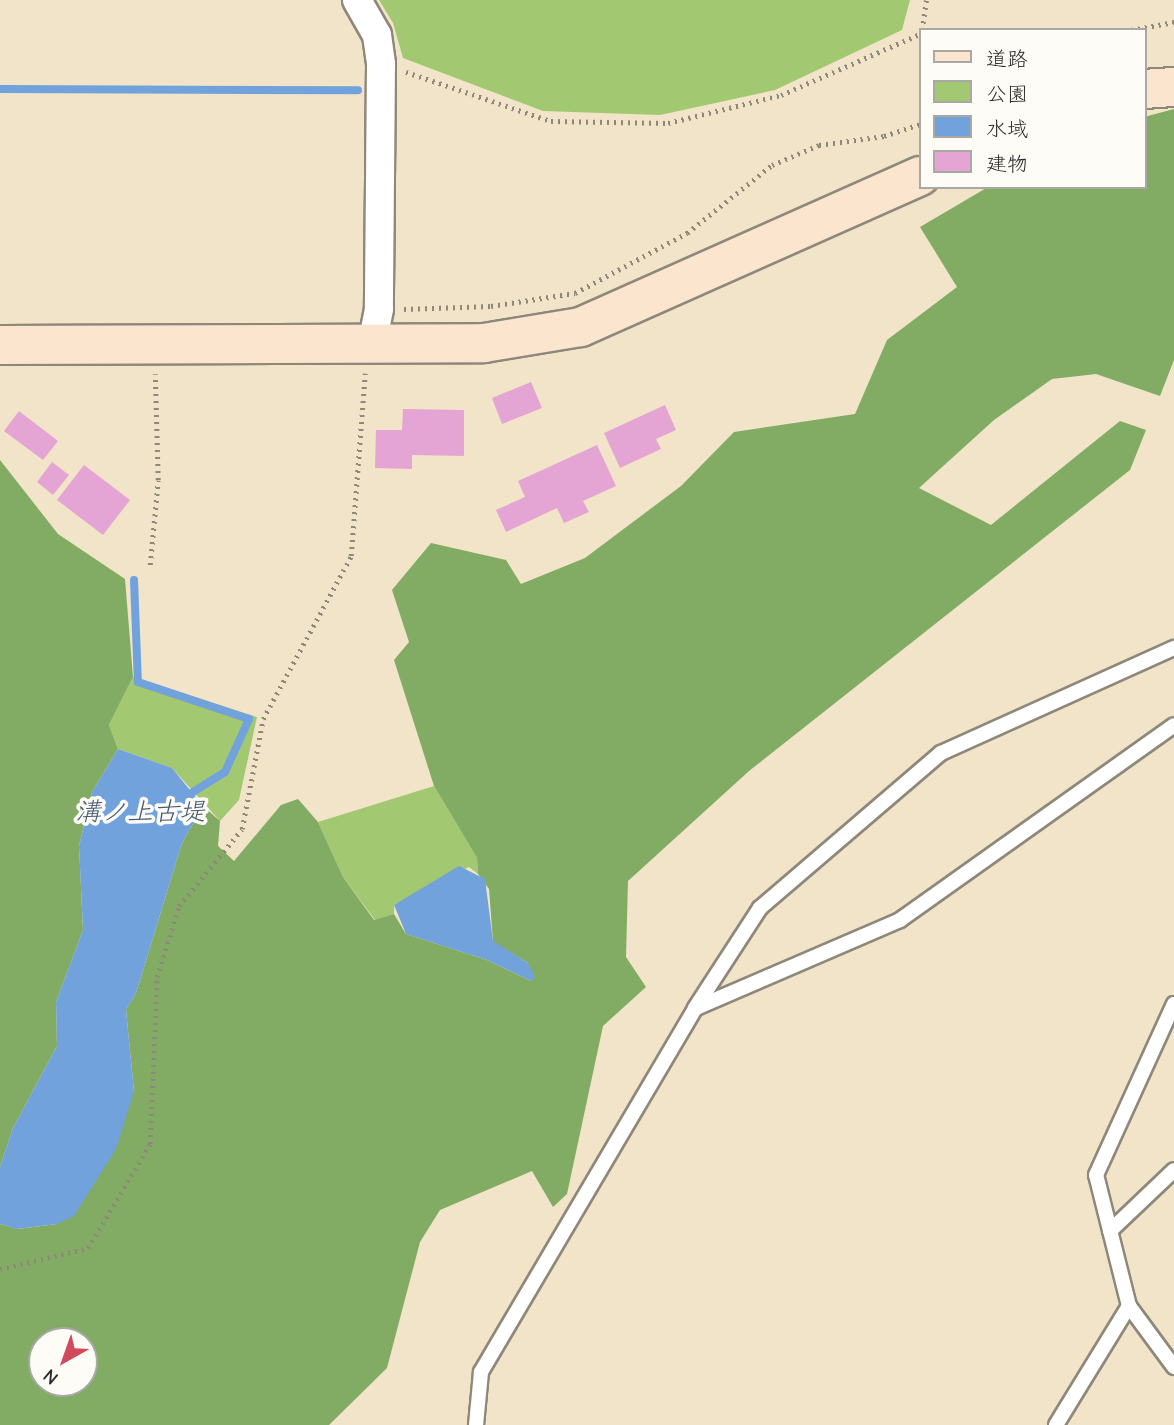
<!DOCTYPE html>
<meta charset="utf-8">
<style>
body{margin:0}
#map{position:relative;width:1174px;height:1425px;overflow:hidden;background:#f1e4c9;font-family:"Comic Neue","Klee One",sans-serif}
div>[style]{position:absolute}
.green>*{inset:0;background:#a3c872}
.forest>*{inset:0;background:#82ac64}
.water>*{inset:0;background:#71a2dc}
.stream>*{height:8px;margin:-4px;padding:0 4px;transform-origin:4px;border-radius:4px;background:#71a2dc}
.building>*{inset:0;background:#e5a5d4}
.path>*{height:4.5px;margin-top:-2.25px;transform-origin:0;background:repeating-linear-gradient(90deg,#8e887a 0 2px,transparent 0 7px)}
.roads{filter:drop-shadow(2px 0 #8e887a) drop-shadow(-2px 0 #8e887a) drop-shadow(0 2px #8e887a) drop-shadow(0 -2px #8e887a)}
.lane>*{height:14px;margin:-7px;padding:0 7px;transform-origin:7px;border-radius:7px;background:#fff}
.street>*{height:28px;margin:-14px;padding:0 14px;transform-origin:14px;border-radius:14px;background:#fff}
.secondary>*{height:38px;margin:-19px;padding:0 19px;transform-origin:19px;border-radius:19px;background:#fbe5cf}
span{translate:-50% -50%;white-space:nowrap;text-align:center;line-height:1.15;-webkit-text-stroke:7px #fdfcf7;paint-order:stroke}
.water-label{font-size:26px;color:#475b72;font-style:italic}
.legend{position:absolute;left:919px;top:28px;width:228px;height:161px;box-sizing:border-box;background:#fdfcf7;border:2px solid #a9a8a5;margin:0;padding:9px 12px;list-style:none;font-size:21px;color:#2b2b2b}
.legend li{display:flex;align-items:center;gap:14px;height:35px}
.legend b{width:35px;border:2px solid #a9a8a5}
.north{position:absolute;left:28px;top:1327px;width:70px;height:70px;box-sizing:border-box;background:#fdfcf7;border:2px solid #a9a8a5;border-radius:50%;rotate:220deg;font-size:19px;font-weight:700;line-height:28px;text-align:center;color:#2b2b2b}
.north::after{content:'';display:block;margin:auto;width:24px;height:32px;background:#d1495b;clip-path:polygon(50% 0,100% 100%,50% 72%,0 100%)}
</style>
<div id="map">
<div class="green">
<i style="clip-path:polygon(379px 0,910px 0,902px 30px,775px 90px,660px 115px,543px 111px,403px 58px,393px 23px)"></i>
<i style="clip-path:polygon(133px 677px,257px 717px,239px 800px,220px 821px,172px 768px,118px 749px,109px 725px)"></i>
<i style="clip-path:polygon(434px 786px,477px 858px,478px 874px,469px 867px,394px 905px,394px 914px,375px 920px,343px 877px,318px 822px)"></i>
</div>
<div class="forest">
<i style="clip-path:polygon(evenodd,1174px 109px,1174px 360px,1160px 396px,1096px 374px,1052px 379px,994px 420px,919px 488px,991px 525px,1120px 421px,1146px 430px,1130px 470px,749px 771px,628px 881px,626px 957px,646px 987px,603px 1026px,567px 1194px,553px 1207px,532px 1171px,440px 1210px,420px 1242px,387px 1368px,329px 1425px,0 1425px,0 1224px,18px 1229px,57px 1224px,134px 1091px,126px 1010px,136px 993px,182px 843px,203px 806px,220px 821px,218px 846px,234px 861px,281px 805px,298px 799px,318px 822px,343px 877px,374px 920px,394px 914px,406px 934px,487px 960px,531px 981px,528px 963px,493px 942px,489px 889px,478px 874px,477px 858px,434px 786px,394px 660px,409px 642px,392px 590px,431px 543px,506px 560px,521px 584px,585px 558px,681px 486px,734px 432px,855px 414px,887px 340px,957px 287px,920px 227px,988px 187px,1144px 187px,1144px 117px,1174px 109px,42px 1341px,84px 1341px,84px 1383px,42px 1383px,42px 1341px)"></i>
<i style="clip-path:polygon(0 460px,58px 534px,125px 579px,133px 677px,109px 725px,118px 749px,92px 792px,79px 846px,83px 930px,56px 1002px,57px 1046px,13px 1128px,0 1167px)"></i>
</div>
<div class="water">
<i style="clip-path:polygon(118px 749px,172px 768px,203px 806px,182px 843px,136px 993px,126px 1010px,134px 1091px,116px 1149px,74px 1216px,57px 1224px,17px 1229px,0 1224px,0 1167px,13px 1128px,57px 1046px,56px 1002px,83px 930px,79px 846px,92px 792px)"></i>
<i style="clip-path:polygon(459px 866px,485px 879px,493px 941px,528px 963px,535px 977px,531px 981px,487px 960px,406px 934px,394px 905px)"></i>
</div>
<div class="stream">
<i style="left:0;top:89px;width:358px;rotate:0.2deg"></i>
<i style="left:134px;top:580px;width:102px;rotate:87.8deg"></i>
<i style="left:138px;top:682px;width:117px;rotate:18.4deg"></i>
<i style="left:249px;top:719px;width:58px;rotate:114.4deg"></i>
<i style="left:225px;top:772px;width:39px;rotate:148deg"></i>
</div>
<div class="building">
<i style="clip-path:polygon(531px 382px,542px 408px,502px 424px,492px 398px)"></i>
<i style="clip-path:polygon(665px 405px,676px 430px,656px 439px,661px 449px,620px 468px,604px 433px)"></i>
<i style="clip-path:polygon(403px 409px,464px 410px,464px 456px,412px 455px,412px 469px,375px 468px,376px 430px,402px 430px)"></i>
<i style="clip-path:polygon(19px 411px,58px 441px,43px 460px,4px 431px)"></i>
<i style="clip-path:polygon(597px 445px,616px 486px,583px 501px,589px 512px,564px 523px,557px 508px,506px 532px,496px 510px,525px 497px,518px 481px)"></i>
<i style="clip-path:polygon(52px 462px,69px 475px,53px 495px,37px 482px)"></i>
<i style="clip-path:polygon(84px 465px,130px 500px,103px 535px,57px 500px)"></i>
</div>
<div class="path">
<i style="left:922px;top:30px;width:30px;rotate:-82deg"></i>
<i style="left:1131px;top:30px;width:44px;rotate:-10.5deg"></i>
<i style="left:406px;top:72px;width:153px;rotate:18.7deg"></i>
<i style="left:551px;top:121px;width:117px;rotate:1deg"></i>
<i style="left:668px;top:123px;width:116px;rotate:-13.9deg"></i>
<i style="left:781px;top:95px;width:152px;rotate:-23.7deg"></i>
<i style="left:404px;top:309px;width:87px;rotate:-2deg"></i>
<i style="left:491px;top:306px;width:85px;rotate:-8.8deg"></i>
<i style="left:575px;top:293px;width:127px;rotate:-28.2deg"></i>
<i style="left:687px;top:233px;width:109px;rotate:-38.7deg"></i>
<i style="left:772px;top:165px;width:51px;rotate:-23.1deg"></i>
<i style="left:819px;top:145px;width:66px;rotate:-7.9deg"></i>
<i style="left:884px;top:136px;width:38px;rotate:-18deg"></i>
<i style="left:150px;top:565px;width:85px;rotate:-84.6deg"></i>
<i style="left:158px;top:480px;width:106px;rotate:-91.6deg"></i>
<i style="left:0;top:1269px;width:90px;rotate:-13.4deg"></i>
<i style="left:88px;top:1248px;width:121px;rotate:-59.2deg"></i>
<i style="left:150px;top:1144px;width:167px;rotate:-87.6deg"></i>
<i style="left:157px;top:977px;width:74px;rotate:-72.8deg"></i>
<i style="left:179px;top:906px;width:99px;rotate:-50.7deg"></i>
<i style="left:242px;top:829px;width:112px;rotate:-79.2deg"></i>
<i style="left:263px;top:719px;width:185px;rotate:-61.6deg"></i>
<i style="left:351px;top:556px;width:183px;rotate:-85.6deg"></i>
</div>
<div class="roads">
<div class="lane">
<i style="left:696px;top:1008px;width:222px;rotate:-23.3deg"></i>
<i style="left:900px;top:920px;width:336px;rotate:-35.4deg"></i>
<i style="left:1110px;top:1231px;width:88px;rotate:-43.6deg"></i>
<i style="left:1129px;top:1306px;width:76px;rotate:53.6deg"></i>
<i style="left:476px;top:1425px;width:53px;rotate:-84.6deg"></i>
<i style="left:481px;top:1372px;width:422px;rotate:-59.5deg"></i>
<i style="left:695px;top:1008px;width:119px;rotate:-57deg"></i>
<i style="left:760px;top:908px;width:238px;rotate:-40.6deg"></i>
<i style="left:941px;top:753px;width:256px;rotate:-24.3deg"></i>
<i style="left:1056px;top:1425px;width:140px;rotate:-58.5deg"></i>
<i style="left:1129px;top:1306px;width:135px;rotate:-104.1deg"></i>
<i style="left:1096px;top:1175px;width:188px;rotate:-65.5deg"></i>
</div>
<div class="street">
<i style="left:357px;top:0;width:40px;rotate:60.3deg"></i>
<i style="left:377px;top:35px;width:29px;rotate:82deg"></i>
<i style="left:381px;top:64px;width:245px;rotate:90.5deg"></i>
<i style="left:379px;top:309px;width:38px;rotate:101deg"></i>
</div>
<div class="secondary">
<i style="left:1144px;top:89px;width:30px;rotate:-4deg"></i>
<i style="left:0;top:345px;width:484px;rotate:-0.2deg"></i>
<i style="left:484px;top:343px;width:98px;rotate:-9.4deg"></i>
<i style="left:581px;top:327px;width:371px;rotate:-24deg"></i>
</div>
</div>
<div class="water-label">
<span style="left:140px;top:813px">溝ノ上古堤</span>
</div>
<ul class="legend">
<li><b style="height:9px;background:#fbe5cf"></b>道路</li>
<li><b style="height:19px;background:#a3c872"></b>公園</li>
<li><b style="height:19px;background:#71a2dc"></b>水域</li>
<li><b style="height:19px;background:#e5a5d4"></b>建物</li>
</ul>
<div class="north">N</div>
</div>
